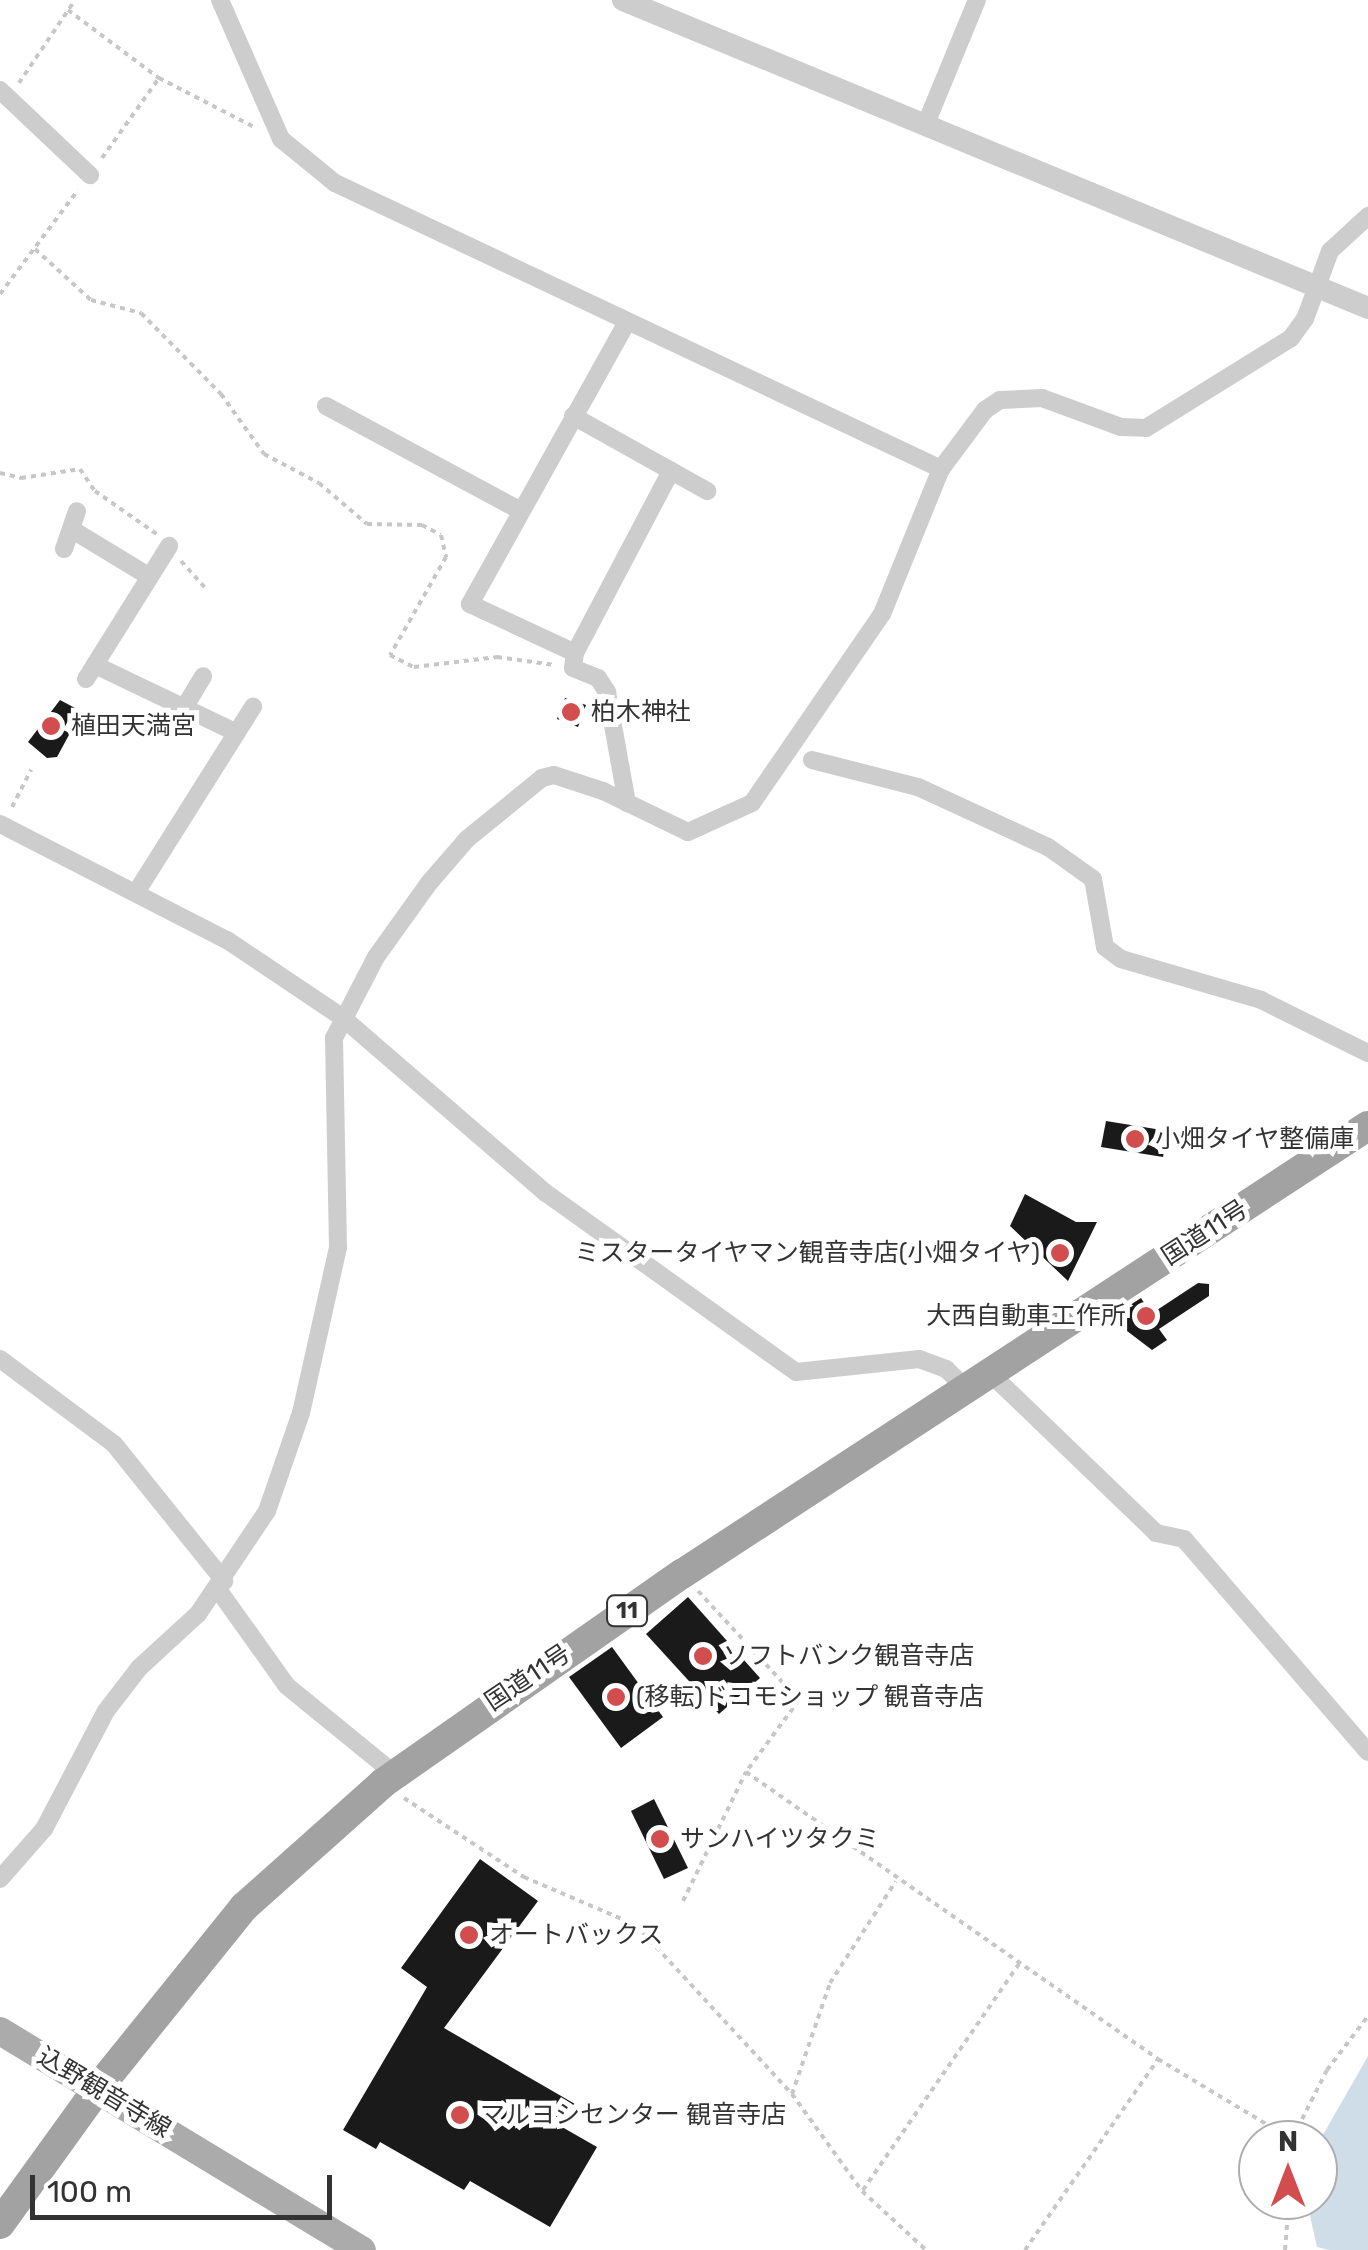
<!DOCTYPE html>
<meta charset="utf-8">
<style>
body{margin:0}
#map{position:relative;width:1368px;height:2250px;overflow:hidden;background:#fff;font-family:Rubik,"Noto Sans JP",sans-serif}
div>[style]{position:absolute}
.water>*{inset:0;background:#cfdde8}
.building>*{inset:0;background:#1a1a1a}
.path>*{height:4px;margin-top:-2px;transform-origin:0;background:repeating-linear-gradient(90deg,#c7c7c7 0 5px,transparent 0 10px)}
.minor>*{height:18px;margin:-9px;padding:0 9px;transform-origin:9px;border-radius:9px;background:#cdcdcd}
.tertiary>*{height:22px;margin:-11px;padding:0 11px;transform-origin:11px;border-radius:11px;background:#cdcdcd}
.primary>*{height:28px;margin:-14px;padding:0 14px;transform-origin:14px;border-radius:14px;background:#ababab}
.trunk>*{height:30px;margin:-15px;padding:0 15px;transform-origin:15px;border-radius:15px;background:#a2a2a2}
.dots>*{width:28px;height:28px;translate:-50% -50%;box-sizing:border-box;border:5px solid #fff;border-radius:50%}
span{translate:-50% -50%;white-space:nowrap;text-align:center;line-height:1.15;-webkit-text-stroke:10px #fff;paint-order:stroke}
.shield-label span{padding:2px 8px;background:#fff;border:2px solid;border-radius:8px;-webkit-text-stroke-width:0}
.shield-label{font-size:22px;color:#333;font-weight:700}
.poi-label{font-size:25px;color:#333}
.left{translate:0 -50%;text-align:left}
.right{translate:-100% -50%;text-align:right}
.street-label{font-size:25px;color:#333}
.north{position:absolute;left:1238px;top:2120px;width:100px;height:100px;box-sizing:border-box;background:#fff;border:2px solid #adadad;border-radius:50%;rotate:0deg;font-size:28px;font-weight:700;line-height:40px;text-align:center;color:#333}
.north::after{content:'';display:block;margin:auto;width:35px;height:45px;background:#d14d4e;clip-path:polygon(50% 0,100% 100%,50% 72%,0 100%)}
.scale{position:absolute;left:30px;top:2175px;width:302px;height:45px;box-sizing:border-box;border:5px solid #333;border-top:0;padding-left:12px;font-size:30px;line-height:35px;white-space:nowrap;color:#333;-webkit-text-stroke:8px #fff;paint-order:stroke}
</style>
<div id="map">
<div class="water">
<i style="clip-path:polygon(1368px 2056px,1368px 2250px,1329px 2250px,1317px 2247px,1310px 2216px,1312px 2200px,1318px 2200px,1320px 2140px)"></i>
</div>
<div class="building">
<i style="clip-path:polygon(565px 698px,586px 705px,578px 727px,557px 719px)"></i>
<i style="clip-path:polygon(60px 700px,75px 708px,63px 730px,70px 733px,57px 757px,47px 758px,28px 742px)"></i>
<i style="clip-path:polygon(1106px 1121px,1168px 1131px,1163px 1157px,1101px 1147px)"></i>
<i style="clip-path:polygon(1025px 1194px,1076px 1222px,1097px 1222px,1068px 1281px,1010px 1226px)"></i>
<i style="clip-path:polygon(1198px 1283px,1209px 1284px,1209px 1296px,1159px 1329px,1167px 1340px,1152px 1350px,1110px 1318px,1141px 1298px,1151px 1314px)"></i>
<i style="clip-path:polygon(688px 1597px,760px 1678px,719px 1714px,646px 1634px)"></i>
<i style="clip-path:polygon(612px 1647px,663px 1717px,621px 1748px,569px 1677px)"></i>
<i style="clip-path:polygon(654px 1799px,688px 1868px,664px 1879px,631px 1811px)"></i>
<i style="clip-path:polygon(480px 1859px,538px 1901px,444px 2028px,575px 2104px,562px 2127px,597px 2147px,550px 2227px,470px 2181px,464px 2190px,380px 2142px,376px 2149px,343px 2130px,427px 1987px,401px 1968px)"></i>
</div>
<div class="path">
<i style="left:68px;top:10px;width:114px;rotate:36.8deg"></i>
<i style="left:159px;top:78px;width:107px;rotate:27.3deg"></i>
<i style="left:19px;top:83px;width:100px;rotate:-56deg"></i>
<i style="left:102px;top:158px;width:98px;rotate:-54.5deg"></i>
<i style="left:35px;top:249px;width:76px;rotate:42.3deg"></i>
<i style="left:91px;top:300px;width:52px;rotate:14.6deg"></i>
<i style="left:141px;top:313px;width:114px;rotate:45.4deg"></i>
<i style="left:221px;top:394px;width:74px;rotate:54.4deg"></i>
<i style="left:264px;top:454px;width:62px;rotate:27.8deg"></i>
<i style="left:319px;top:483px;width:63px;rotate:40.5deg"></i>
<i style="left:367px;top:524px;width:55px;rotate:1deg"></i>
<i style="left:422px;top:525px;width:21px;rotate:28deg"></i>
<i style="left:441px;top:535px;width:23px;rotate:77deg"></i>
<i style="left:446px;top:557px;width:113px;rotate:119.7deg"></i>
<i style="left:390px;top:655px;width:27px;rotate:27deg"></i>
<i style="left:414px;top:667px;width:84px;rotate:-6.9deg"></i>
<i style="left:497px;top:657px;width:58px;rotate:8deg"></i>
<i style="left:0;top:294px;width:130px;rotate:-53.1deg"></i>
<i style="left:0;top:473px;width:22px;rotate:13deg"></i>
<i style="left:21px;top:478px;width:60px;rotate:-8.7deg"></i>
<i style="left:80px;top:469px;width:27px;rotate:56deg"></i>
<i style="left:95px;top:491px;width:77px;rotate:34.9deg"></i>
<i style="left:181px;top:561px;width:36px;rotate:48deg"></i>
<i style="left:12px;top:807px;width:42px;rotate:-62.8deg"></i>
<i style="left:698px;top:1591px;width:149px;rotate:47.2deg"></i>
<i style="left:799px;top:1700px;width:89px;rotate:126.4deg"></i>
<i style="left:746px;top:1772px;width:502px;rotate:34.86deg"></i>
<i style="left:1158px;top:2059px;width:157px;rotate:31deg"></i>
<i style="left:404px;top:1798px;width:144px;rotate:33.4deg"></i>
<i style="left:524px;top:1877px;width:122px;rotate:23.2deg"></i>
<i style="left:636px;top:1925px;width:230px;rotate:47.3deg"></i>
<i style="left:792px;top:2094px;width:120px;rotate:54.2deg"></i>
<i style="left:862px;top:2191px;width:87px;rotate:42.7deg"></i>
<i style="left:683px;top:1901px;width:144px;rotate:-64deg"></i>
<i style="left:792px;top:2094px;width:117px;rotate:-71.1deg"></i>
<i style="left:830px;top:1983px;width:121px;rotate:-57.1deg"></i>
<i style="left:1293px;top:2137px;width:75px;rotate:-63.1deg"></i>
<i style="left:1327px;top:2070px;width:68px;rotate:-52.8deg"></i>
<i style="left:863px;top:2190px;width:275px;rotate:-55.4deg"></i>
<i style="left:1025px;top:2250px;width:233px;rotate:-55.1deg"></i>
<i style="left:1285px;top:2250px;width:50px;rotate:-85.4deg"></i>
</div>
<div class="minor">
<i style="left:220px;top:0;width:152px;rotate:66.3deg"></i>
<i style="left:281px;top:139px;width:70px;rotate:39.2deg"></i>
<i style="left:335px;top:183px;width:670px;rotate:25.26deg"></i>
<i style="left:0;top:90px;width:124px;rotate:43.4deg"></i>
<i style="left:925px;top:126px;width:136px;rotate:-67.6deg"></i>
<i style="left:627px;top:322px;width:323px;rotate:119.1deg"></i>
<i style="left:470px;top:604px;width:116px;rotate:25deg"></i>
<i style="left:575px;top:653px;width:206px;rotate:-62.2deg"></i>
<i style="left:326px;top:406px;width:221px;rotate:28.3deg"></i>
<i style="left:573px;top:416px;width:154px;rotate:29.2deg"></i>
<i style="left:71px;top:529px;width:92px;rotate:31.3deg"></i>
<i style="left:64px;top:549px;width:40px;rotate:-71.1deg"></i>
<i style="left:575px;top:653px;width:15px;rotate:98deg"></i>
<i style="left:573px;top:668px;width:27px;rotate:22deg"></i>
<i style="left:598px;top:678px;width:17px;rotate:57deg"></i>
<i style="left:607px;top:692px;width:113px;rotate:79.8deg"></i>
<i style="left:95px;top:665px;width:155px;rotate:25.6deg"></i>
<i style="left:86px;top:679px;width:157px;rotate:-58deg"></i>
<i style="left:184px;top:708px;width:37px;rotate:-59deg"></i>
<i style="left:812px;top:760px;width:109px;rotate:14.3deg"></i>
<i style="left:918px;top:787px;width:143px;rotate:24.8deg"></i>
<i style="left:1048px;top:847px;width:55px;rotate:35.4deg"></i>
<i style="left:1093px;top:879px;width:69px;rotate:80deg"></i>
<i style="left:1105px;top:947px;width:20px;rotate:37deg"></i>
<i style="left:1121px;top:959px;width:146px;rotate:16.3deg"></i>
<i style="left:1261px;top:1000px;width:119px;rotate:26.4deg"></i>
<i style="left:0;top:824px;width:255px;rotate:27.1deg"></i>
<i style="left:227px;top:940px;width:140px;rotate:33.9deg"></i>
<i style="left:343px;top:1018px;width:268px;rotate:40.8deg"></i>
<i style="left:546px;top:1193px;width:307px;rotate:35.6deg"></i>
<i style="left:796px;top:1372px;width:124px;rotate:-6deg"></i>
<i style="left:919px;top:1359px;width:29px;rotate:20deg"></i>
<i style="left:946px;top:1369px;width:29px;rotate:44deg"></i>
<i style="left:137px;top:891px;width:218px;rotate:-57.8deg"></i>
<i style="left:0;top:1359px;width:142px;rotate:36.7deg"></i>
<i style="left:114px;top:1444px;width:176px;rotate:51.2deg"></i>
<i style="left:991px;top:1374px;width:229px;rotate:43.9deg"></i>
<i style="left:1156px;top:1533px;width:29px;rotate:12deg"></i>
<i style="left:1184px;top:1539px;width:281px;rotate:49.2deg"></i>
<i style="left:217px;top:1588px;width:120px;rotate:54.5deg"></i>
<i style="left:287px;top:1686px;width:139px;rotate:39.2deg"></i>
<i style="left:0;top:1879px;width:67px;rotate:-48.7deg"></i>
<i style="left:44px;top:1829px;width:133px;rotate:-62.3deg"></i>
<i style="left:106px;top:1711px;width:54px;rotate:-52.5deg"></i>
<i style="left:139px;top:1668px;width:80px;rotate:-42.5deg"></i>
<i style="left:198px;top:1614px;width:124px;rotate:-56.2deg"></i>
<i style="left:267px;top:1511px;width:104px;rotate:-70.9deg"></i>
<i style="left:301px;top:1413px;width:170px;rotate:-77.4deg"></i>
<i style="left:338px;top:1247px;width:209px;rotate:-91.1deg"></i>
<i style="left:334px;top:1038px;width:91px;rotate:-62.6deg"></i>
<i style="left:376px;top:957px;width:91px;rotate:-54.4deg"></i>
<i style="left:429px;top:883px;width:58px;rotate:-49.2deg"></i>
<i style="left:467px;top:839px;width:97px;rotate:-39.1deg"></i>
<i style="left:542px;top:778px;width:12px;rotate:-14deg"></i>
<i style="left:554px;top:775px;width:52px;rotate:18.1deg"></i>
<i style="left:603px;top:791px;width:94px;rotate:25.8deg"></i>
<i style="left:688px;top:832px;width:70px;rotate:-24.4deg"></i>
<i style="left:752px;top:803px;width:229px;rotate:-55.5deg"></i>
<i style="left:882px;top:614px;width:157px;rotate:-67.9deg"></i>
<i style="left:941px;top:469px;width:74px;rotate:-53.3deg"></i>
<i style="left:985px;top:410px;width:18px;rotate:-34deg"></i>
<i style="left:1000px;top:400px;width:42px;rotate:-2.7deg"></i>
<i style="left:1042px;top:398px;width:84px;rotate:20.2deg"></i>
<i style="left:1121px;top:427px;width:25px;rotate:2deg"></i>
<i style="left:1146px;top:428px;width:171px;rotate:-31.8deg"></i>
<i style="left:1291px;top:338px;width:24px;rotate:-54deg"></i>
<i style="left:1305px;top:319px;width:72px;rotate:-69.8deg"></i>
<i style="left:1330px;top:251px;width:52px;rotate:-42.6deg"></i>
</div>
<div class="tertiary">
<i style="left:623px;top:0;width:806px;rotate:22.46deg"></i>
</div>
<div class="primary">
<i style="left:0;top:2031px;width:423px;rotate:31.2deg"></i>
</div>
<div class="trunk">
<i style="left:0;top:2224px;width:168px;rotate:-54.2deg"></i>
<i style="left:98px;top:2088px;width:233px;rotate:-51.1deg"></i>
<i style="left:244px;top:1907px;width:186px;rotate:-41.7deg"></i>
<i style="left:383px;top:1783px;width:365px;rotate:-35deg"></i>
<i style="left:682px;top:1574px;width:819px;rotate:-33.15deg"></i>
</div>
<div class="dots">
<i style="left:571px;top:712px;background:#d14d4e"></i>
<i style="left:51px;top:726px;background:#d14d4e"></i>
<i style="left:1135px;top:1139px;background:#d14d4e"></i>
<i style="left:1060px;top:1253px;background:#d14d4e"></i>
<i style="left:1146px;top:1316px;background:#d14d4e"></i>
<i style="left:703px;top:1656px;background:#d14d4e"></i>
<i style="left:616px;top:1697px;background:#d14d4e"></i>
<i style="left:660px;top:1839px;background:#d14d4e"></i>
<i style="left:469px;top:1935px;background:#d14d4e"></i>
<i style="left:460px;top:2115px;background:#d14d4e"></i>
</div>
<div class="shield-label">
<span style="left:627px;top:1611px">11</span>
</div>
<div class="poi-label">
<span class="left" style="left:591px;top:712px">柏木神社</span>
<span class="left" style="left:71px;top:726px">植田天満宮</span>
<span class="left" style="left:1155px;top:1139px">小畑タイヤ整備庫</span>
<span class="right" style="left:1040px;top:1253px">ミスタータイヤマン観音寺店(小畑タイヤ)</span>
<span class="right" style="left:1126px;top:1316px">大西自動車工作所</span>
<span class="left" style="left:723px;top:1656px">ソフトバンク観音寺店</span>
<span class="left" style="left:636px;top:1697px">(移転)ドコモショップ 観音寺店</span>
<span class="left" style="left:680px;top:1839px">サンハイツタクミ</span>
<span class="left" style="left:489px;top:1935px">オートバックス</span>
<span class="left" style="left:480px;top:2115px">マルヨシセンター 観音寺店</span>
</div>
<div class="street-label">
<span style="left:1205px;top:1233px;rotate:-33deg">国道11号</span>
<span style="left:528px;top:1678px;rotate:-34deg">国道11号</span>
<span style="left:104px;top:2093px;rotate:31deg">込野観音寺線</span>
</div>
<div class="north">N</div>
<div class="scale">100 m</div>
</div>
